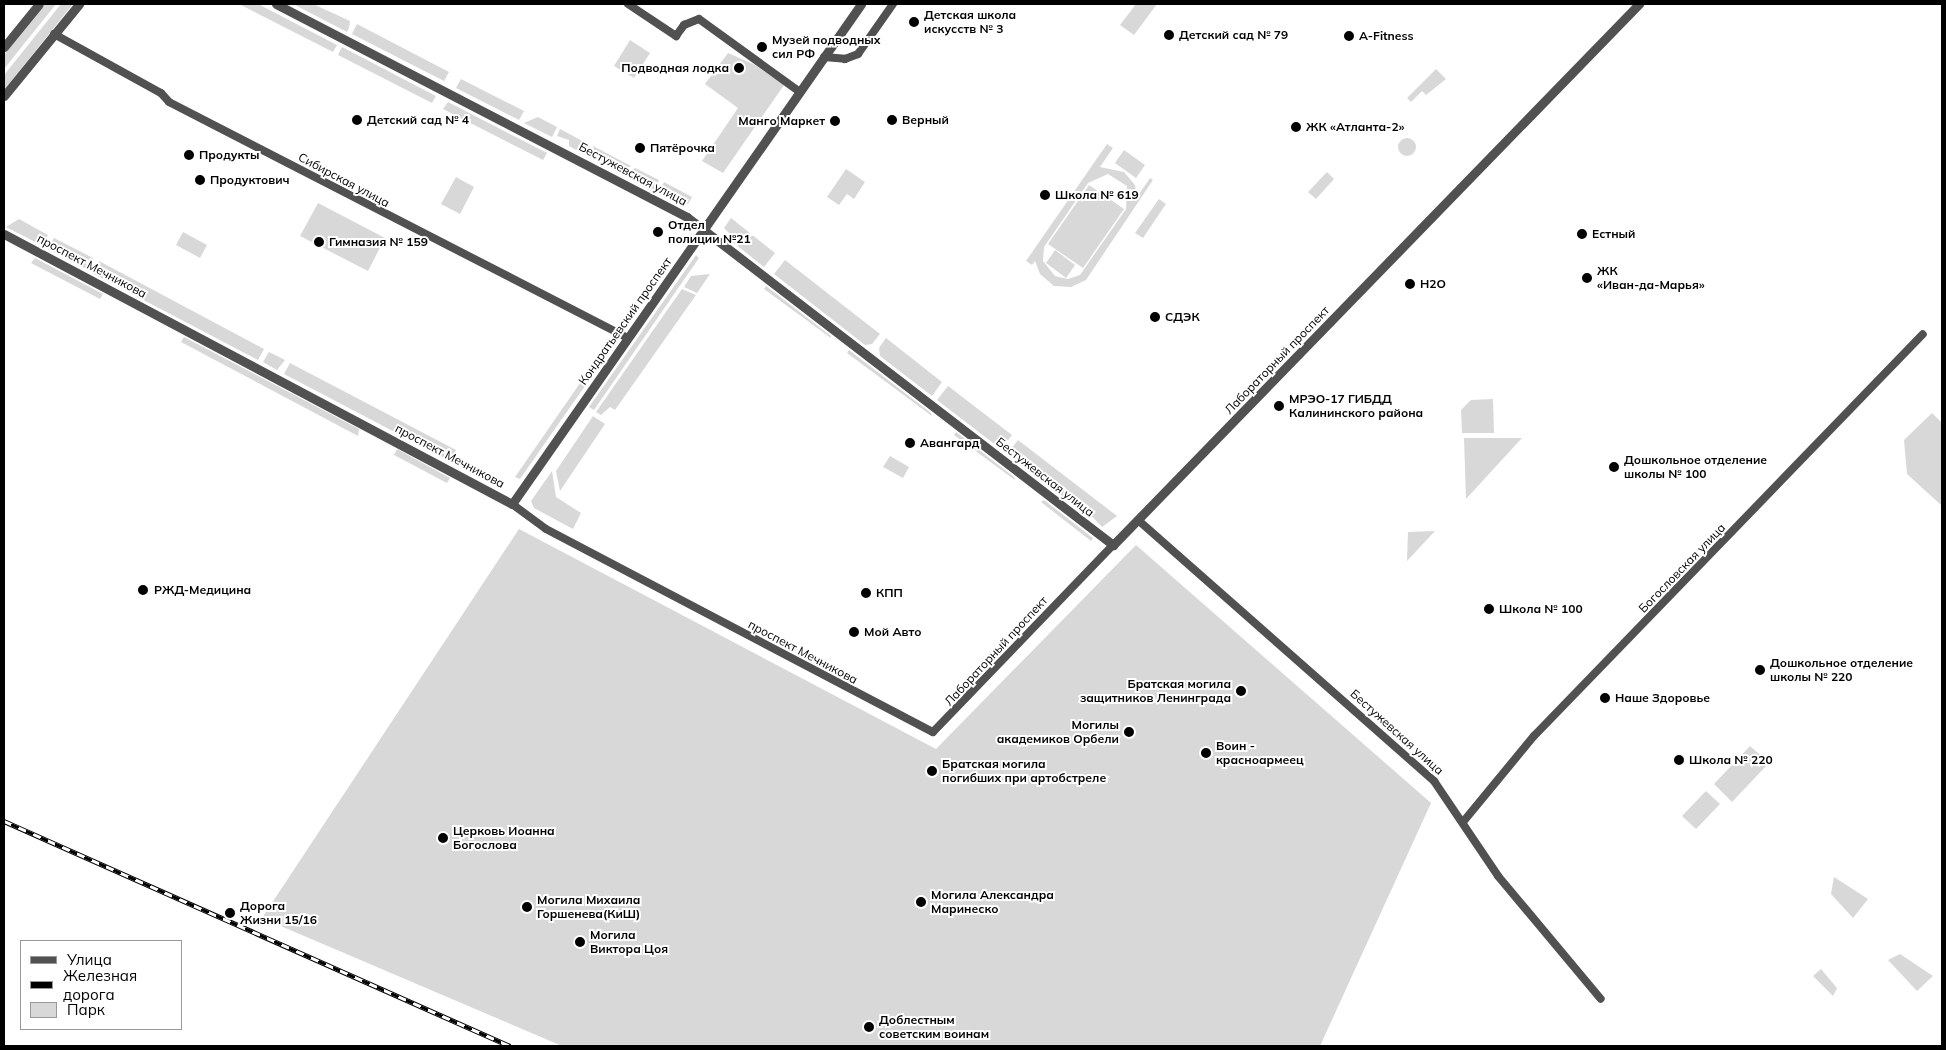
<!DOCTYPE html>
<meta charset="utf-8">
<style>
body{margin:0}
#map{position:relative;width:1946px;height:1050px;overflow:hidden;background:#fff;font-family:Mulish,sans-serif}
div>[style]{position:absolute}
.green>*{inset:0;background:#d8d8d8}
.round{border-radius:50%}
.minor>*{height:8px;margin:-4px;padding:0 4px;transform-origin:4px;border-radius:4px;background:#515151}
.tertiary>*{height:9px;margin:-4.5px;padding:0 4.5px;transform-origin:4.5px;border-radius:4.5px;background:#515151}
.rail>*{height:4.5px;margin-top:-2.25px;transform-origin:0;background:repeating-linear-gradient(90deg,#fff 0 8px,#000 0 16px);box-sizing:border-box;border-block:1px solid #000}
.dots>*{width:14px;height:14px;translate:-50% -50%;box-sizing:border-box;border:2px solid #fff;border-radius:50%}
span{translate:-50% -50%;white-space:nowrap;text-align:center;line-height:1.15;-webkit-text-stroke:4px #fff;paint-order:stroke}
.poi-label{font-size:12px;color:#000;font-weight:700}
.left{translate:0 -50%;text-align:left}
.right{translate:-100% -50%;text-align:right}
.street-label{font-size:12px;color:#000}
.frame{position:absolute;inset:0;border:5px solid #000;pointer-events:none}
.legend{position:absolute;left:20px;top:940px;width:162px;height:90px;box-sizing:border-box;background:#fff;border:1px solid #999;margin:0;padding:6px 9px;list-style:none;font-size:15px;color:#000}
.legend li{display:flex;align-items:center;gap:10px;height:25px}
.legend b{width:25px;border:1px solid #999}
</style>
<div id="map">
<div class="green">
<i style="clip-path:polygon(45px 4px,56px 4px,4px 69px,4px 55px)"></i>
<i style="clip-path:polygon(61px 4px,73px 4px,4px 90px,4px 75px)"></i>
<i style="clip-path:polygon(239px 4px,258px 4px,337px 45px,333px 52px)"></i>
<i style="clip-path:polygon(293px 4px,313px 4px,350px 21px,349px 28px,347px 32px)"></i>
<i style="clip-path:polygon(1136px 4px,1157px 4px,1134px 35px,1120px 25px)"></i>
<i style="clip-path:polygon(357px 24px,449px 72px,444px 81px,352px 34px)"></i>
<i style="clip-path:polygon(630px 40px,650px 53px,634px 78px,614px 66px)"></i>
<i style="clip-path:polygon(342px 47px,436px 96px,432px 103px,338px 55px)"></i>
<i style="clip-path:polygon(728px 53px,753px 64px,784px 85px,723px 173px,702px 161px,738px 108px,705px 84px)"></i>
<i style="clip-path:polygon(1436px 69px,1446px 79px,1426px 95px,1422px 91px,1411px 102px,1407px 98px)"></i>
<i style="clip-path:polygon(461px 79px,524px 111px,519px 120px,456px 88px)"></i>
<i style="clip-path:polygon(448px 102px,547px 153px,543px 160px,443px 109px)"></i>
<i style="clip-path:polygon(538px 117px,557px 127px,552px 137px,524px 123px)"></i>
<i style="clip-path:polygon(560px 129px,590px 145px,591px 158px,569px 146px,569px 140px,557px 136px)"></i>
<i class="round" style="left:1398px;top:138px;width:18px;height:18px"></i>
<i style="clip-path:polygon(evenodd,1107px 144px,1113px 148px,1100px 167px,1124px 172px,1135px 185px,1137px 197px,1150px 178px,1153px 180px,1086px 280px,1071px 287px,1054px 286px,1040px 274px,1035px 261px,1032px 265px,1026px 261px,1107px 144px,1108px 174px,1127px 186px,1126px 209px,1080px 275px,1068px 279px,1055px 276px,1043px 261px,1044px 247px,1088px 183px,1108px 174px)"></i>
<i style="clip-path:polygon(593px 146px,631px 166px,622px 171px,596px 157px)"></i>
<i style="clip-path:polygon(1124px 150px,1145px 165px,1136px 178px,1115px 163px)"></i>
<i style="clip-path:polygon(635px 168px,659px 180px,654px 190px,624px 175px)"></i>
<i style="clip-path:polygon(846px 169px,865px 182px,854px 199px,847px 194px,839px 205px,827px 197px)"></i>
<i style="clip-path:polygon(1327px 172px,1334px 179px,1316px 199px,1308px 192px)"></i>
<i style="clip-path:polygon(456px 177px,474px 187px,460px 214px,441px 204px)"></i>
<i style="clip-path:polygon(664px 182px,692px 197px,688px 204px,660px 190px)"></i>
<i style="clip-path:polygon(1089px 185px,1124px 209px,1083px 268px,1048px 244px)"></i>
<i style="clip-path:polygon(1159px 199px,1166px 204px,1143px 238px,1135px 233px)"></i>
<i style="clip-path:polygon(318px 203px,385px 238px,368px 271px,300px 236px)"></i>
<i style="clip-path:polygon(731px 218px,775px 253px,764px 267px,726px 237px,729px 233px,724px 228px)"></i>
<i style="clip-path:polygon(19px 219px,48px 235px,43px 246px,6px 227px)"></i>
<i style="clip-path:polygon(183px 232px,207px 245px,200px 258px,176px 245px)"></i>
<i style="clip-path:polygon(54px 238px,93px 258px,86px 269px,48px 249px)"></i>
<i style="clip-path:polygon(1055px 250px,1075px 265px,1066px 278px,1046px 263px)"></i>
<i style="clip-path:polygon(696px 255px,699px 258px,594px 410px,589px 407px)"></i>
<i style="clip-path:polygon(35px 258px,103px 294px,100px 299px,31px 263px)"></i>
<i style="clip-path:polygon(785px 260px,880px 334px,872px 344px,865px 345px,774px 274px)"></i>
<i style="clip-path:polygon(99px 261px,264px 349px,258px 360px,92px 273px)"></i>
<i style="clip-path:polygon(710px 274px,697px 293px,684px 287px,691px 276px)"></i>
<i style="clip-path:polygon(766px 286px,831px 336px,831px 338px,764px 289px)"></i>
<i style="clip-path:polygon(682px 289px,696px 295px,615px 410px,610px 407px,601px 415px,596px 412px)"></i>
<i style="clip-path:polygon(614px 334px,619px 337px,520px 479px,515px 477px)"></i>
<i style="clip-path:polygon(184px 337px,359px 429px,358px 436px,181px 342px)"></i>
<i style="clip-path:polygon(886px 338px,942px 382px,932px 396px,880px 356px,879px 348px)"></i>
<i style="clip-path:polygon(849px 350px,931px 413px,932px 416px,847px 353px)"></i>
<i style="clip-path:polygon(269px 352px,285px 360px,277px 370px,263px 362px)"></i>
<i style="clip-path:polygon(290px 363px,456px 450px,450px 461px,284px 374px)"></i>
<i style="clip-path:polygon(948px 386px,1012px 435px,1005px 444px,997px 446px,937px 400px)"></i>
<i style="clip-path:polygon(1493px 399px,1494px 433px,1462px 433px,1461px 410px,1471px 400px)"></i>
<i style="clip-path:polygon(1932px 413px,1942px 423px,1941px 505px,1907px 474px,1904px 440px)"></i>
<i style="clip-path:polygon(593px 416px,605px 424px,560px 491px,556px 471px)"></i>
<i style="clip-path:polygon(956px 432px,1014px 477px,1015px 480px,954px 435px)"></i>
<i style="clip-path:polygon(1464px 438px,1522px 438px,1466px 499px)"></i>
<i style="clip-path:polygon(1018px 440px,1117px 516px,1102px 527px,1085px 509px,1083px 512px,1011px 457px,1011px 449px)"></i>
<i style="clip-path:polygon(397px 449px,450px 478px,447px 483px,394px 455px)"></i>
<i style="clip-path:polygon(890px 456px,909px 467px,903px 478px,883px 467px)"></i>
<i style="clip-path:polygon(552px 471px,556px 497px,581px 513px,573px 529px,534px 508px,531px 501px)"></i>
<i style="clip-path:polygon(1044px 500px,1093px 538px,1091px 541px,1041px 502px)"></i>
<i style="clip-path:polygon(519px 529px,936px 749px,1136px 545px,1431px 803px,1320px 1046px,562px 1046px,262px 918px)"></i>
<i style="clip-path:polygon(1435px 531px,1407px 561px,1408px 532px)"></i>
<i style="clip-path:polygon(1750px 746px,1769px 763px,1732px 802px,1714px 784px)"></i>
<i style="clip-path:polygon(1706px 791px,1720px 804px,1696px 829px,1682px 816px)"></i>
<i style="clip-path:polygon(1834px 877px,1868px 899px,1853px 918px,1831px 894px)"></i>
<i style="clip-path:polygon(1900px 954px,1933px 976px,1917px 991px,1888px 960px)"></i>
<i style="clip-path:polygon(1821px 969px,1837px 988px,1833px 996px,1813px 976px)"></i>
</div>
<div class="minor">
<i style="left:628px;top:4px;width:58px;rotate:33.7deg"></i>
<i style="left:676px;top:36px;width:14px;rotate:-54deg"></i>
<i style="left:684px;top:25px;width:16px;rotate:-22deg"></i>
<i style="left:699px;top:19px;width:125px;rotate:35.9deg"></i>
<i style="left:54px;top:34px;width:122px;rotate:28.9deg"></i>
<i style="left:161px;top:93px;width:12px;rotate:48deg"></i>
<i style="left:169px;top:102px;width:516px;rotate:27.21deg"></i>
<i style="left:824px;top:57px;width:21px;rotate:5deg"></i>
<i style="left:845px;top:59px;width:14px;rotate:-21deg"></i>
<i style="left:858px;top:54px;width:61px;rotate:-55deg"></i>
<i style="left:512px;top:504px;width:42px;rotate:36.3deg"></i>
<i style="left:546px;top:529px;width:437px;rotate:27.7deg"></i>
<i style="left:933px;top:732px;width:260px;rotate:-46.1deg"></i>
<i style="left:1138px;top:520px;width:395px;rotate:41.4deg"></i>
<i style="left:1434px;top:781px;width:115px;rotate:56deg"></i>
<i style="left:1498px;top:876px;width:160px;rotate:50.1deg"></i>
<i style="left:1463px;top:822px;width:112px;rotate:-50.5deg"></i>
<i style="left:1534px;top:736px;width:559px;rotate:-45.94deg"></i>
</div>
<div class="tertiary">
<i style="left:276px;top:4px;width:463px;rotate:27.4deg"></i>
<i style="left:687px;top:217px;width:538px;rotate:37.59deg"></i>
<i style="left:1113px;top:545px;width:755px;rotate:-45.81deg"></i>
<i style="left:4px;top:47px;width:55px;rotate:-50.9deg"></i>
<i style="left:4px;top:96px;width:119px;rotate:-50.8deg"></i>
<i style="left:4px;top:234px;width:575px;rotate:27.99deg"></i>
<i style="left:512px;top:504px;width:610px;rotate:-55.08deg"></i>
</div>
<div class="rail">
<i style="left:4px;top:821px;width:554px;rotate:23.97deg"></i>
</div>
<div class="dots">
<i style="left:914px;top:22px;background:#000"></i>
<i style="left:1169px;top:35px;background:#000"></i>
<i style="left:1349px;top:36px;background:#000"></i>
<i style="left:762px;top:47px;background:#000"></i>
<i style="left:739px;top:68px;background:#000"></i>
<i style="left:357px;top:120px;background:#000"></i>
<i style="left:892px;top:120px;background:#000"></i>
<i style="left:835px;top:121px;background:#000"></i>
<i style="left:1296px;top:127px;background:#000"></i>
<i style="left:640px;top:148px;background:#000"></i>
<i style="left:189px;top:155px;background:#000"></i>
<i style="left:200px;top:180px;background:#000"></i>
<i style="left:1045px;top:195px;background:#000"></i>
<i style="left:658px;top:232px;background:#000"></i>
<i style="left:1582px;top:234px;background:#000"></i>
<i style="left:319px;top:242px;background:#000"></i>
<i style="left:1587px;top:278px;background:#000"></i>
<i style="left:1410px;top:284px;background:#000"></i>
<i style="left:1155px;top:317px;background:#000"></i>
<i style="left:1279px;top:406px;background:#000"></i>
<i style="left:910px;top:443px;background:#000"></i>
<i style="left:1614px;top:467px;background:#000"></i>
<i style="left:143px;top:590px;background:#000"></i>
<i style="left:866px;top:593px;background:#000"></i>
<i style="left:1489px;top:609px;background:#000"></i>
<i style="left:854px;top:632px;background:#000"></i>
<i style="left:1760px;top:670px;background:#000"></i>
<i style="left:1241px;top:691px;background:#000"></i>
<i style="left:1605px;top:698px;background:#000"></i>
<i style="left:1129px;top:732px;background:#000"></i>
<i style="left:1206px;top:753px;background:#000"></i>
<i style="left:1679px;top:760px;background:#000"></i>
<i style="left:932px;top:771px;background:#000"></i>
<i style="left:443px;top:838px;background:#000"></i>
<i style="left:921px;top:902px;background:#000"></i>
<i style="left:527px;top:907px;background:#000"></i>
<i style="left:230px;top:913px;background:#000"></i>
<i style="left:580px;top:942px;background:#000"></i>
<i style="left:869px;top:1027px;background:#000"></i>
</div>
<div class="poi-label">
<span class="left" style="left:924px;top:22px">Детская школа<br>искусств № 3</span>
<span class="left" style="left:1179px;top:35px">Детский сад № 79</span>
<span class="left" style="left:1359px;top:36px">A-Fitness</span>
<span class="left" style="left:772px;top:47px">Музей подводных<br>сил РФ</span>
<span class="right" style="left:729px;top:68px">Подводная лодка</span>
<span class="left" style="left:367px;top:120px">Детский сад № 4</span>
<span class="left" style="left:902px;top:120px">Верный</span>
<span class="right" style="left:825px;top:121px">Манго Маркет</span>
<span class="left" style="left:1306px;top:127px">ЖК «Атланта-2»</span>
<span class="left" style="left:650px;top:148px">Пятёрочка</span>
<span class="left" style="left:199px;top:155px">Продукты</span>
<span class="left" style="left:210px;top:180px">Продуктович</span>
<span class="left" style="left:1055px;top:195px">Школа № 619</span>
<span class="left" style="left:668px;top:232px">Отдел<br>полиции №21</span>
<span class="left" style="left:1592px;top:234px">Естный</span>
<span class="left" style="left:329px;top:242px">Гимназия № 159</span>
<span class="left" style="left:1597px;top:278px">ЖК<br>«Иван-да-Марья»</span>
<span class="left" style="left:1420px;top:284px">H2O</span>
<span class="left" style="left:1165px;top:317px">СДЭК</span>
<span class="left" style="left:1289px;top:406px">МРЭО-17 ГИБДД<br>Калининского района</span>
<span class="left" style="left:920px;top:443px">Авангард</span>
<span class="left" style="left:1624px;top:467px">Дошкольное отделение<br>школы № 100</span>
<span class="left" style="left:154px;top:590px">РЖД-Медицина</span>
<span class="left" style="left:876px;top:593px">КПП</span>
<span class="left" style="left:1499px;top:609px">Школа № 100</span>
<span class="left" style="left:864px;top:632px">Мой Авто</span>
<span class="left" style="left:1770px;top:670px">Дошкольное отделение<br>школы № 220</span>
<span class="right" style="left:1231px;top:691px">Братская могила<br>защитников Ленинграда</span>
<span class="left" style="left:1615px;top:698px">Наше Здоровье</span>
<span class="right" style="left:1119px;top:732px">Могилы<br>академиков Орбели</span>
<span class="left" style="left:1216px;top:753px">Воин -<br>красноармеец</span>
<span class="left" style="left:1689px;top:760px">Школа № 220</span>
<span class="left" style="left:942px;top:771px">Братская могила<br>погибших при артобстреле</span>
<span class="left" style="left:453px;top:838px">Церковь Иоанна<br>Богослова</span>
<span class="left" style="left:931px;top:902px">Могила Александра<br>Маринеско</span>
<span class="left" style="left:537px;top:907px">Могила Михаила<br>Горшенева(КиШ)</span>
<span class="left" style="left:240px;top:913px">Дорога<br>Жизни 15/16</span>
<span class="left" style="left:590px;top:942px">Могила<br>Виктора Цоя</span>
<span class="left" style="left:879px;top:1027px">Доблестным<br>советским воинам</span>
</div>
<div class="street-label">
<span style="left:633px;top:174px;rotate:28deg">Бестужевская улица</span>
<span style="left:344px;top:180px;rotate:28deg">Сибирская улица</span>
<span style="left:92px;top:266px;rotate:28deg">проспект Мечникова</span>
<span style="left:625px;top:321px;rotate:-55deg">Кондратьевский проспект</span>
<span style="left:1277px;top:360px;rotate:-46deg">Лабораторный проспект</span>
<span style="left:450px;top:456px;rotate:28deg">проспект Мечникова</span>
<span style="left:1045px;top:477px;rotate:38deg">Бестужевская улица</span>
<span style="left:1682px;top:568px;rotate:-46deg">Богословская улица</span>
<span style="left:996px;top:651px;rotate:-47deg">Лабораторный проспект</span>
<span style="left:803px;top:652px;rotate:28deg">проспект Мечникова</span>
<span style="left:1397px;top:732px;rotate:42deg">Бестужевская улица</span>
</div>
<div class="frame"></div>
<ul class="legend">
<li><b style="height:6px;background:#515151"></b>Улица</li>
<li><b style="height:6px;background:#000"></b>Железная дорога</li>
<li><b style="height:14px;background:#d8d8d8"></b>Парк</li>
</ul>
</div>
